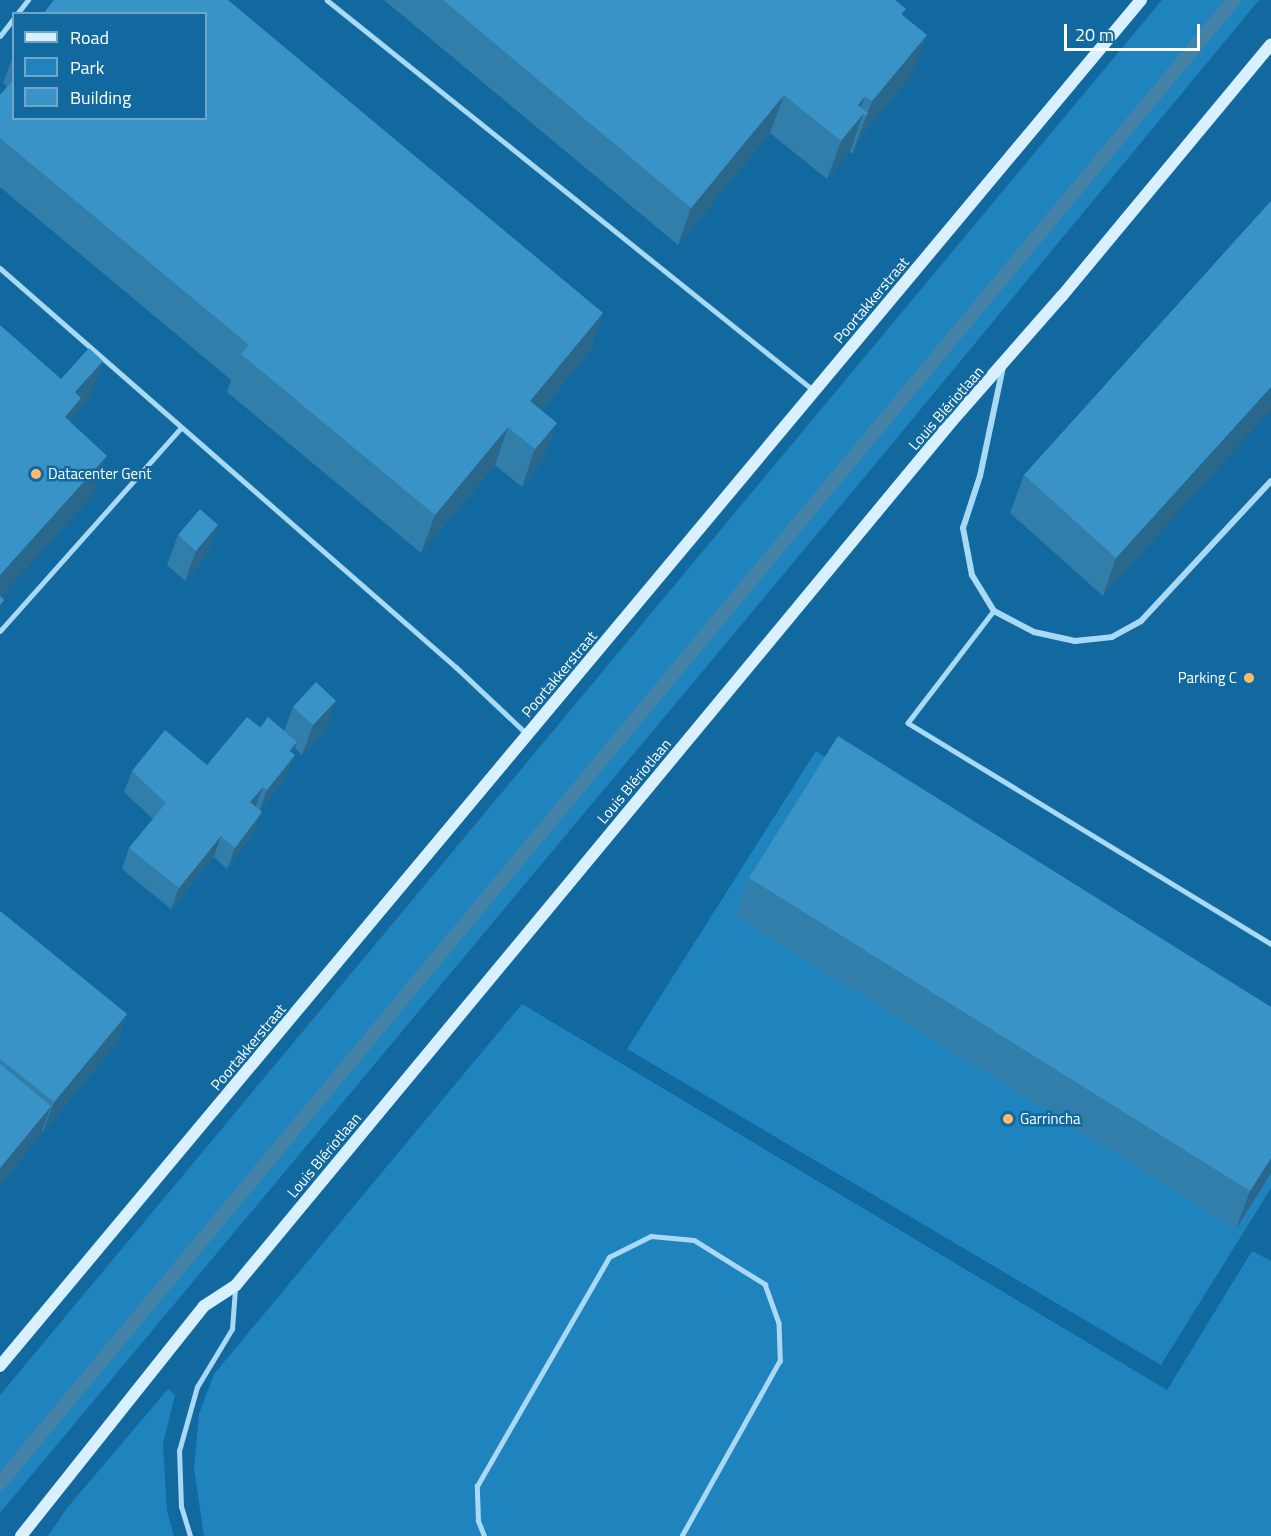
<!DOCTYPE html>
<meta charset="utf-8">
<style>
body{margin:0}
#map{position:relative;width:1271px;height:1536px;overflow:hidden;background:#1169a0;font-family:"Titillium Web",sans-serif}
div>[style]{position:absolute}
.green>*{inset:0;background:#1f83be}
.stream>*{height:14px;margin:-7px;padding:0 7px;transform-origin:7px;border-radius:7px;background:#4482a7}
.lane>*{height:4.5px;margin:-2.25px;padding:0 2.25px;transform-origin:2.25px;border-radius:2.25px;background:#a9d9f5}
.street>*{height:6px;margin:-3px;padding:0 3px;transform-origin:3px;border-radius:3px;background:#a9d9f5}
.secondary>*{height:12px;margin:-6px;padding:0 6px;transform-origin:6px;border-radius:6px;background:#d9f0fe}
.wall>*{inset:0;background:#327eab}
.shaded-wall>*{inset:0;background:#29678b}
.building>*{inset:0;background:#3a93c7}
.dots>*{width:16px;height:16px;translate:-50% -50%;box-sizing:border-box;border:3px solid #1169a0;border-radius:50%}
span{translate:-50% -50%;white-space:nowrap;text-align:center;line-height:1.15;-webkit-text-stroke:5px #1169a0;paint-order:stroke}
.street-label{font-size:15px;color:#fff}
.poi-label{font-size:15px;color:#fff}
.left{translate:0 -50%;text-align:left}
.right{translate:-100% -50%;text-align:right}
.legend{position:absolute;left:12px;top:12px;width:195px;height:108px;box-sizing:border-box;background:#1169a0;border:2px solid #70a5c6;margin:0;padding:8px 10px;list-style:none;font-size:18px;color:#fff}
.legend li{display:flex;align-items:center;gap:12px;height:30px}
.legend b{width:30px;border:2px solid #70a5c6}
.scale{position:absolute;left:1064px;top:24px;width:136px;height:27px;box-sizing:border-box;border:3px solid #fff;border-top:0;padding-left:8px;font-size:18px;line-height:21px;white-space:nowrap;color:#fff;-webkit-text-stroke:4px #1169a0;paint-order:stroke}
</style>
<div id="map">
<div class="green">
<i style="clip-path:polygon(1162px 0,1259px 0,843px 503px,0 1513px,0 1395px)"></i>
<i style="clip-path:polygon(816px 751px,1271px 1032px,1271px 1188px,1161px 1365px,627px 1049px)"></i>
<i style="clip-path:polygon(522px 1004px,1167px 1390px,1252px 1251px,1271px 1261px,1271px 1536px,204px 1536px,194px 1469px,199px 1414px,214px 1374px)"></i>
<i style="clip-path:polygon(168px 1389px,175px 1395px,163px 1444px,167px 1511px,174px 1536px,48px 1536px,67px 1508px)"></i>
</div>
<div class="stream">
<i style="left:0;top:1483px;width:1929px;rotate:-50.24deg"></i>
</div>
<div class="lane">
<i style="left:327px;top:0;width:622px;rotate:38.73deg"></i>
<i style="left:17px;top:14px;width:18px;rotate:-52deg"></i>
<i style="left:0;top:36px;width:23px;rotate:-52deg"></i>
<i style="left:0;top:268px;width:606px;rotate:41.19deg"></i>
<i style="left:456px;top:667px;width:96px;rotate:43.3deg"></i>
<i style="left:994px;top:611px;width:141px;rotate:127.5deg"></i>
<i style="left:908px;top:723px;width:425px;rotate:31.3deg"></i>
<i style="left:0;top:631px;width:272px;rotate:-48.3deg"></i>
<i style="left:190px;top:1536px;width:30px;rotate:-107deg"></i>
<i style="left:181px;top:1507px;width:56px;rotate:-92deg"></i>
<i style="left:179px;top:1451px;width:66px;rotate:-74.3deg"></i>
<i style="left:197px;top:1387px;width:68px;rotate:-58.9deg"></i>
<i style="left:232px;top:1329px;width:40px;rotate:-85.7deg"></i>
<i style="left:484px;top:1536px;width:16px;rotate:-112deg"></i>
<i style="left:478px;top:1521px;width:35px;rotate:-92deg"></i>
<i style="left:477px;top:1486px;width:264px;rotate:-60deg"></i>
<i style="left:609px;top:1257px;width:47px;rotate:-26.6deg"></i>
<i style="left:651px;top:1236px;width:43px;rotate:5.3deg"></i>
<i style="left:694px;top:1240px;width:84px;rotate:31.8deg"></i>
<i style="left:765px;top:1284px;width:41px;rotate:70.3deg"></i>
<i style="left:779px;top:1323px;width:38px;rotate:88deg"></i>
<i style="left:780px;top:1361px;width:201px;rotate:119.2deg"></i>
</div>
<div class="street">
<i style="left:1003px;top:367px;width:111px;rotate:101.9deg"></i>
<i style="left:980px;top:476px;width:55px;rotate:108.1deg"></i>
<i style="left:963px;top:528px;width:48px;rotate:79.2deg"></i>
<i style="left:972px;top:575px;width:42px;rotate:58.6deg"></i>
<i style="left:994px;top:611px;width:45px;rotate:27.7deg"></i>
<i style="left:1034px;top:632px;width:42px;rotate:12.4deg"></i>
<i style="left:1075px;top:641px;width:37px;rotate:-6deg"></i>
<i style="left:1112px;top:637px;width:33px;rotate:-29deg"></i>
<i style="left:1141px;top:621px;width:191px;rotate:-47.1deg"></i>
</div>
<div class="secondary">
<i style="left:0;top:1366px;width:1780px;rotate:-50.13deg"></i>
<i style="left:21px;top:1536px;width:294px;rotate:-51.5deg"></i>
<i style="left:204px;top:1306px;width:38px;rotate:-33deg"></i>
<i style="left:236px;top:1285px;width:1122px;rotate:-50.35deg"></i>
<i style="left:952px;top:421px;width:167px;rotate:-48.7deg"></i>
<i style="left:1062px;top:296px;width:327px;rotate:-50.3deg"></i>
</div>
<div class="wall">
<i style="clip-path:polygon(384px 0,895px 0,903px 16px,913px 73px,860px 137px,854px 151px,852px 154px,850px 152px,827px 179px,770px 133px,678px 245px)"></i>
<i style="clip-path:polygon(14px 54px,14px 118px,603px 313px,590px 351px,541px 410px,557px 423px,543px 460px,522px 487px,495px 465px,421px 553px,227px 392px,231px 380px,0 187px,0 95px,7px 87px,3px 83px)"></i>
<i style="clip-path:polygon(1271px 201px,1103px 596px,1010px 513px,1024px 475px)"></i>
<i style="clip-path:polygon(178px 535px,207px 555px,185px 581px,167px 565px)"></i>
<i style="clip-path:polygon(293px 707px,325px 731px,302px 755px,295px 748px,292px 753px,287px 776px,260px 810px,254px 833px,227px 869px,214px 857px,171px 909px,122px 869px,129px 848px,153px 819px,124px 792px,132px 771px,207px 765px,260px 728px,284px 731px)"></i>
<i style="clip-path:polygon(749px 878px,1271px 1173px,1236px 1229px,735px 916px)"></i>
<i style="clip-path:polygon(0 911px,127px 1014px,116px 1044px,43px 1132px,42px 1131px,40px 1136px,0 1185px)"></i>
</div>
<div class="shaded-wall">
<i style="clip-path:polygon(927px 35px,913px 73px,860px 137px,854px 151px,852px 154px,872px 101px)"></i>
<i style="clip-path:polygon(784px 95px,770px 133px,678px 245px,691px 208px)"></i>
<i style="clip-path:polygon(865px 96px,855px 124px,863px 114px,850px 152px,827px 179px,841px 141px,858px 105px)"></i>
<i style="clip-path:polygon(603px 313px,590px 351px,519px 436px,530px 401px)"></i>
<i style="clip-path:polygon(103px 361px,90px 399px,75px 414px,68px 436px,65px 417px,75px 392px)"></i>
<i style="clip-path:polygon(1271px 387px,1271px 410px,1103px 596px,1116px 558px)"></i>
<i style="clip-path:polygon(557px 423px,543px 460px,522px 487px,535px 449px)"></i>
<i style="clip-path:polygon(508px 427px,495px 465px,421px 553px,435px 515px)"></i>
<i style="clip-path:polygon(107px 456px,94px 494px,0 598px,0 575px)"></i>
<i style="clip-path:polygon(218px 525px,207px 555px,185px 581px,196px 551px)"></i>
<i style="clip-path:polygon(4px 600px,0 611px,0 605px)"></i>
<i style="clip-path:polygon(336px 701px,325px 731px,302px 755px,313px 725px)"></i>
<i style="clip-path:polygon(297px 742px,293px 753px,279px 770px,283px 759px)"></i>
<i style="clip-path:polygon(295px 755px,287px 776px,259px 811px,267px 790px)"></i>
<i style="clip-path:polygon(263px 787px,255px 808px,250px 802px)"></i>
<i style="clip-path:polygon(262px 812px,254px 833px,227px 869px,235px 848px)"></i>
<i style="clip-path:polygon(221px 836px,214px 857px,171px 909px,179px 888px)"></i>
<i style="clip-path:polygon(127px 1014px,116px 1044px,43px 1132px,54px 1102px)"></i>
<i style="clip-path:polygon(51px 1106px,40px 1136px,0 1185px,0 1168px)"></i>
<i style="clip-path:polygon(1271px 1158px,1271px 1173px,1236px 1229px,1250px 1191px)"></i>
</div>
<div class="building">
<i style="clip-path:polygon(54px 0,228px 0,603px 313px,530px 401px,557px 423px,535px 449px,508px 427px,435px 515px,241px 354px,249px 345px,0 138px,0 95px,14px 79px,14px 118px,206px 118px,206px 14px,43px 14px)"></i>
<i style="clip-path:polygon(443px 0,895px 0,906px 9px,901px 14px,927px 35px,872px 101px,865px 96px,858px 105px,868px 113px,866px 116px,863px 114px,841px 141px,784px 95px,691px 208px)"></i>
<i style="clip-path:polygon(1271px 201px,1271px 387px,1116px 558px,1024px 475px)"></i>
<i style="clip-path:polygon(0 325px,61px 379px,89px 348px,103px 361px,75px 392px,81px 398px,65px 417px,107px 456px,0 575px)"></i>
<i style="clip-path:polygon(200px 509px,218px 525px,196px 551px,178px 535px)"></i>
<i style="clip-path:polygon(0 596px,4px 600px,0 605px)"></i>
<i style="clip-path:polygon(316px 682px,336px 701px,313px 725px,293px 707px)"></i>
<i style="clip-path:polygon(247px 717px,295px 755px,267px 790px,263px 787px,250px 802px,262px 812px,235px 848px,221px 836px,179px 888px,129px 848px,166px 803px,132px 771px,165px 730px,207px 765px)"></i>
<i style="clip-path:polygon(268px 717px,297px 742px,289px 751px,260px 728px)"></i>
<i style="clip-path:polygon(838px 736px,1271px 1007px,1271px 1158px,1250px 1191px,749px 878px)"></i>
<i style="clip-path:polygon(0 911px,127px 1014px,54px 1102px,0 1059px)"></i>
<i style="clip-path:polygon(0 1064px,51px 1106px,0 1168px)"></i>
</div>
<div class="dots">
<i style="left:36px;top:474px;background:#ffba6d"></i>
<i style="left:1249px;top:678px;background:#ffba6d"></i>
<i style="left:1008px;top:1119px;background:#ffba6d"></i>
</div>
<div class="street-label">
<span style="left:871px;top:300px;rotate:-50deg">Poortakkerstraat</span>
<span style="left:946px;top:408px;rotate:-49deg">Louis Blériotlaan</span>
<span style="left:559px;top:674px;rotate:-50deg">Poortakkerstraat</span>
<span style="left:634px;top:781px;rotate:-50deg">Louis Blériotlaan</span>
<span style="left:248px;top:1047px;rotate:-50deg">Poortakkerstraat</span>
<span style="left:324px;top:1155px;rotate:-50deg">Louis Blériotlaan</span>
</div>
<div class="poi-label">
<span class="left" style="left:48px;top:474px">Datacenter Gent</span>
<span class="right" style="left:1237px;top:678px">Parking C</span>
<span class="left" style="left:1020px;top:1119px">Garrincha</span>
</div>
<ul class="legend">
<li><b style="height:8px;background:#d9f0fe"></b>Road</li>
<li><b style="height:16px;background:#1f83be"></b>Park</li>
<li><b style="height:16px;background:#3a93c7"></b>Building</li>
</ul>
<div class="scale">20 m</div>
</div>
